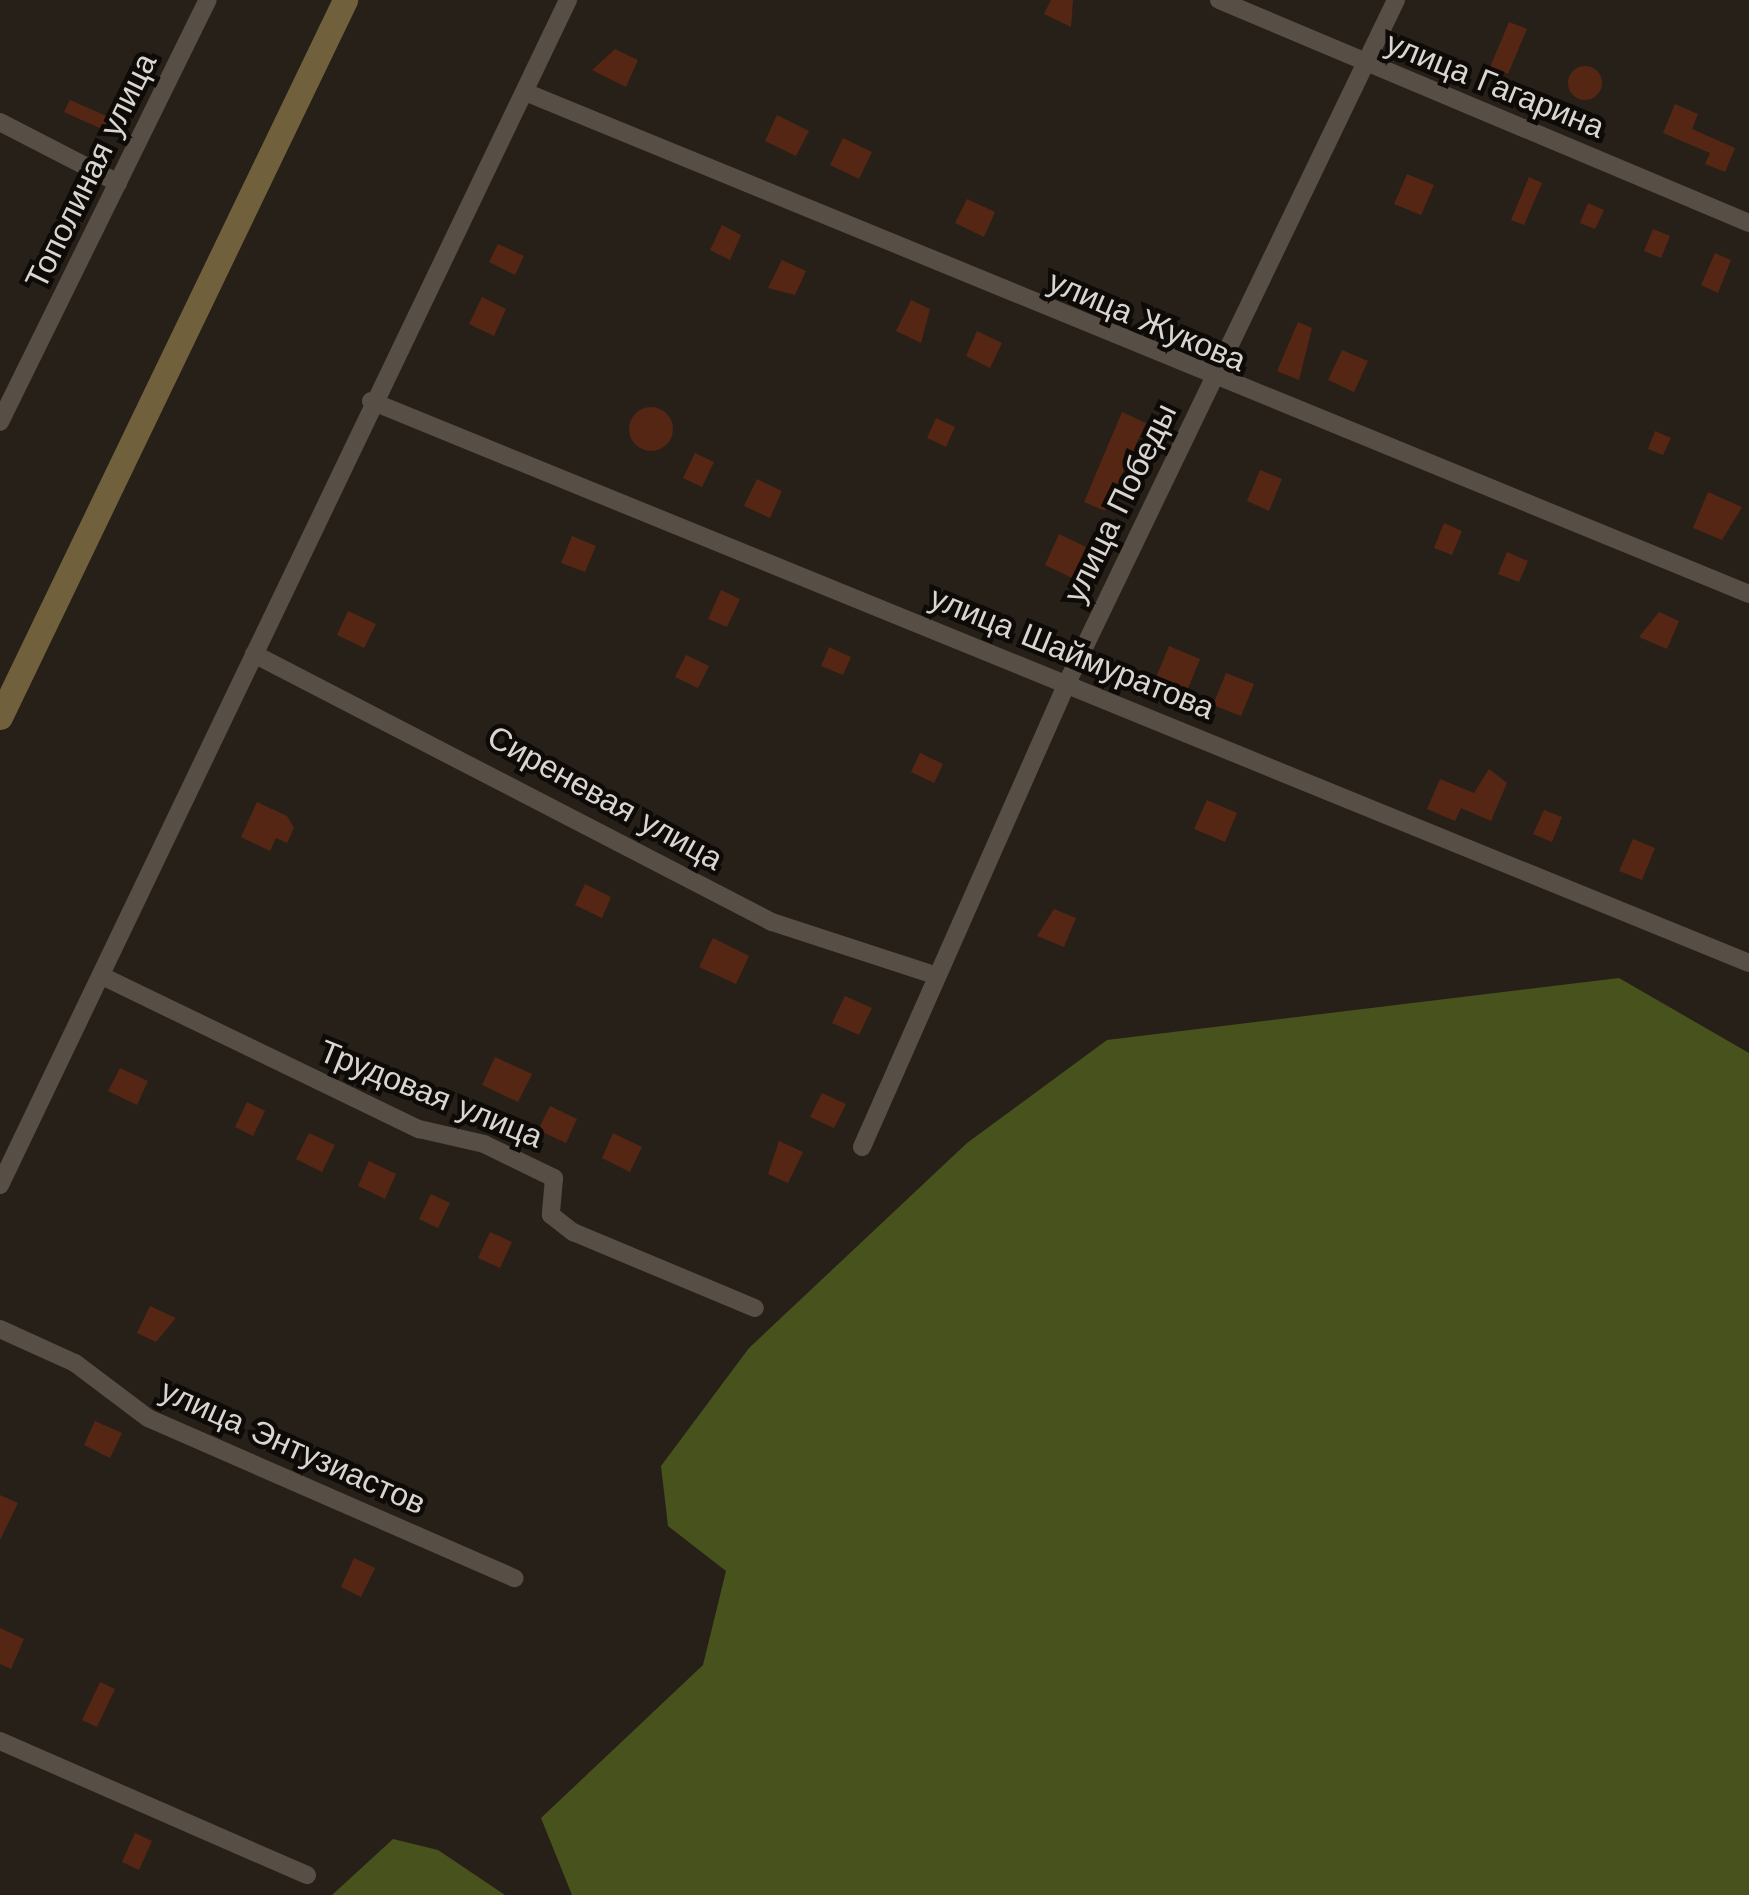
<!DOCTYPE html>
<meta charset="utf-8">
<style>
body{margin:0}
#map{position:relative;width:1749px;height:1895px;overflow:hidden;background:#272018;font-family:"Work Sans",sans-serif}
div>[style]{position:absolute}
.forest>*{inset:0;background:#48521d}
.building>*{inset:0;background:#552613}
.round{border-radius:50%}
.minor>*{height:18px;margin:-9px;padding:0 9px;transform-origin:9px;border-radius:9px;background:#574f46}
.secondary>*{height:25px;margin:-12.5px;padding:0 12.5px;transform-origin:12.5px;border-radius:12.5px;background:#71603c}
span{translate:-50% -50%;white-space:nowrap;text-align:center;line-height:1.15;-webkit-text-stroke:9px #0d0a07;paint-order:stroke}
.street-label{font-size:32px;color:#d9d5d0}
</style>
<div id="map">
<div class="forest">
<i style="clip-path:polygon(1619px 978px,1749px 1053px,1749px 1895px,572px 1895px,541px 1818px,703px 1665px,726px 1571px,668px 1526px,661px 1466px,749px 1348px,967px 1143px,1107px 1040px)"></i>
<i style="clip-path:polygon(393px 1839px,438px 1850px,505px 1895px,332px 1895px)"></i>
</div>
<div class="building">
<i style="clip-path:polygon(1051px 0,1073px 0,1071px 27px,1044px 14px)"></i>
<i style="clip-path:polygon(1509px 22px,1527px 29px,1508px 74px,1490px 67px)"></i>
<i style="clip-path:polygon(615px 49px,638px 60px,626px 87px,592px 70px)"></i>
<i class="round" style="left:1568px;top:66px;width:34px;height:34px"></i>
<i style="clip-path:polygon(70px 100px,120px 122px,115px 135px,64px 112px)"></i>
<i style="clip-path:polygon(1675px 104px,1698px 114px,1692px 129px,1735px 148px,1725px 172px,1705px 164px,1710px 153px,1663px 133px)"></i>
<i style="clip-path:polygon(777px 115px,809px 131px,796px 156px,765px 141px)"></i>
<i style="clip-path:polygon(843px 138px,872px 152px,859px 179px,830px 165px)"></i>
<i style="clip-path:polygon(1407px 174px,1434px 185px,1421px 215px,1394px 204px)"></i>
<i style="clip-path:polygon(1529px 177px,1542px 183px,1524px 225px,1511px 220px)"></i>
<i style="clip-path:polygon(967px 199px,995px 212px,984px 237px,955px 223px)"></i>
<i style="clip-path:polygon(1588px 203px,1604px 210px,1595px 229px,1580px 223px)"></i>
<i style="clip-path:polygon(722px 225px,741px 235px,730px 260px,710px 250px)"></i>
<i style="clip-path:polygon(1653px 229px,1670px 236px,1661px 258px,1644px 251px)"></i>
<i style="clip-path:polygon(498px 244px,524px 256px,515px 275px,489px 262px)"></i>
<i style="clip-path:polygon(1715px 253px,1731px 260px,1718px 293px,1701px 285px)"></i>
<i style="clip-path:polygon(782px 260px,806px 271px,795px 295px,768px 288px)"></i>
<i style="clip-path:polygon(482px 297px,506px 309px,494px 336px,469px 324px)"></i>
<i style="clip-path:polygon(911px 300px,930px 309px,921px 343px,896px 331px)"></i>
<i style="clip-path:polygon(1298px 322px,1312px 328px,1299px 380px,1277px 371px)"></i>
<i style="clip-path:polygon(977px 331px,1002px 343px,990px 368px,966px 356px)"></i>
<i style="clip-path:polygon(1342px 350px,1368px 361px,1354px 392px,1328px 380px)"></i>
<i class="round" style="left:629px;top:407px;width:44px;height:44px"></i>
<i style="clip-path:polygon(1122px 412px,1146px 423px,1105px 511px,1084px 502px)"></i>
<i style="clip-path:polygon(936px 418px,955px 427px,946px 447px,927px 438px)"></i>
<i style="clip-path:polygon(1655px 431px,1671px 438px,1663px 455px,1648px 449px)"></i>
<i style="clip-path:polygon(695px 453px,714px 462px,702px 487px,683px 478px)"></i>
<i style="clip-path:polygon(1260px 470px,1282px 479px,1269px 511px,1247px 501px)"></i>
<i style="clip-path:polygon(757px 479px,782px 491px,770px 518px,744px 506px)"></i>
<i style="clip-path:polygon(1708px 492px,1742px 507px,1722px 540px,1693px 528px)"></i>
<i style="clip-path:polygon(1444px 523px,1462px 531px,1452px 555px,1434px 548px)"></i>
<i style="clip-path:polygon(1059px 534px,1086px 547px,1072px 578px,1045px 565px)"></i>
<i style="clip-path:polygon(572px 536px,596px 546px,585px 572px,561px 563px)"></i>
<i style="clip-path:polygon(1507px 552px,1528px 561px,1519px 582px,1498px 574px)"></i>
<i style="clip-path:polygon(721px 590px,740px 599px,727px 627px,708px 619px)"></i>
<i style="clip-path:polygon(348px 611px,376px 624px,364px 648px,337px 635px)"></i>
<i style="clip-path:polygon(1659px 612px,1679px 621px,1667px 649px,1639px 637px)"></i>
<i style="clip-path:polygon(1169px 646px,1200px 659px,1183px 701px,1152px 687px)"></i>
<i style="clip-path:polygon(829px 647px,851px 657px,843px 675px,821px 666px)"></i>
<i style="clip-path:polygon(686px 655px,709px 666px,698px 688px,675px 677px)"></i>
<i style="clip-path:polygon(1226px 673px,1254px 684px,1241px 716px,1213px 705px)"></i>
<i style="clip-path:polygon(920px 753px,943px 764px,934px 783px,911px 772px)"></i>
<i style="clip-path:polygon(1489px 769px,1507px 783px,1491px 821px,1461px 808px,1455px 821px,1427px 809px,1440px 779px,1474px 793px)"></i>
<i style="clip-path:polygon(1207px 800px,1237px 813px,1225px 842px,1194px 829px)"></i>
<i style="clip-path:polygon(257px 802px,287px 816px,294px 828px,287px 843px,276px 838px,270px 851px,241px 837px)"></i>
<i style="clip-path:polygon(1544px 810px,1562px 817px,1552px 842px,1533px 834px)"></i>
<i style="clip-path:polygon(1633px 839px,1655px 848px,1642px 880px,1619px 871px)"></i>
<i style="clip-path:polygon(585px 884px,611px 897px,602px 918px,575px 905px)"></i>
<i style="clip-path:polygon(1054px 909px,1076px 918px,1064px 947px,1037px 936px)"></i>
<i style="clip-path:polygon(713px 938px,749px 956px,736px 984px,699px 967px)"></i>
<i style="clip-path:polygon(845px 996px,872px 1008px,859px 1035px,832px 1023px)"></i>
<i style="clip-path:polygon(495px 1057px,532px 1074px,518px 1102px,482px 1085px)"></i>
<i style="clip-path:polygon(120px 1068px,148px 1081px,137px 1105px,108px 1091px)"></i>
<i style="clip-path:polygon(822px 1093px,846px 1104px,834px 1128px,810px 1117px)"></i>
<i style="clip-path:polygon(247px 1102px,265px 1111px,253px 1136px,235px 1127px)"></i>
<i style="clip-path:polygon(550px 1106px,577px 1119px,566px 1143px,538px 1130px)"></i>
<i style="clip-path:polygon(309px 1133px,335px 1145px,322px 1172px,296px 1159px)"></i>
<i style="clip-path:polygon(613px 1133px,642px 1147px,630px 1172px,602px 1158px)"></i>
<i style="clip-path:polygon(779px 1141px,803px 1152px,788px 1183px,768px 1174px)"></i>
<i style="clip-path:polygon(369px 1161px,396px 1174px,385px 1199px,358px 1186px)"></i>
<i style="clip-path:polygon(431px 1194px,450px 1203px,438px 1228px,419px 1219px)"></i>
<i style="clip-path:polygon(490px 1232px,512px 1242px,500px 1268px,478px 1258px)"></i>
<i style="clip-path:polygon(150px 1306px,176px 1318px,156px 1342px,137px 1333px)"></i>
<i style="clip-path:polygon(95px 1421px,122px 1433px,110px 1458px,84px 1445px)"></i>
<i style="clip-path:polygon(0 1495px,18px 1503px,0 1540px)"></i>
<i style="clip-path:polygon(354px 1558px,375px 1568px,361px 1597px,341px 1587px)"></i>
<i style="clip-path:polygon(0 1628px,24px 1639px,11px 1669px,0 1664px)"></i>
<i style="clip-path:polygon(100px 1682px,115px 1689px,97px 1727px,82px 1720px)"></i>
<i style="clip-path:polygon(135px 1833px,152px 1841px,139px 1870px,122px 1862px)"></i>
</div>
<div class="minor">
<i style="left:1219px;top:0;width:575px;rotate:22.82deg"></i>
<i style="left:525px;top:92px;width:1323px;rotate:22.3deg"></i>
<i style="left:0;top:122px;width:133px;rotate:27.3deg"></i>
<i style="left:371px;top:401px;width:1488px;rotate:22.19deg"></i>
<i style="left:0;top:422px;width:470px;rotate:-63.8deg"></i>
<i style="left:254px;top:654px;width:583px;rotate:27.36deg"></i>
<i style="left:772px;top:922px;width:170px;rotate:18.1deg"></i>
<i style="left:104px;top:977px;width:350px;rotate:25.8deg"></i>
<i style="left:419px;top:1129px;width:67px;rotate:13deg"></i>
<i style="left:484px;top:1144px;width:78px;rotate:25.9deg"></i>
<i style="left:554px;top:1178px;width:37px;rotate:95deg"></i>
<i style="left:551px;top:1215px;width:28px;rotate:38deg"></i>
<i style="left:573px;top:1232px;width:197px;rotate:22.7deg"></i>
<i style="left:862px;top:1147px;width:507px;rotate:-66.16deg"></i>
<i style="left:1067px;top:683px;width:758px;rotate:-64.28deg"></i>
<i style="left:0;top:1185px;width:1314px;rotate:-64.39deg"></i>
<i style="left:0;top:1329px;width:82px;rotate:24.4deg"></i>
<i style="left:75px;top:1363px;width:91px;rotate:37deg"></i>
<i style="left:148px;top:1418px;width:400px;rotate:23.6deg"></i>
<i style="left:0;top:1741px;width:335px;rotate:23.6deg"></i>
</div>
<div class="secondary">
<i style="left:0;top:717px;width:796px;rotate:-64.3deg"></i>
</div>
<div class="street-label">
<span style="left:1495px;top:85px;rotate:22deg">улица Гагарина</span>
<span style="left:91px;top:171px;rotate:-64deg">Тополиная улица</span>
<span style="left:1147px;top:321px;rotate:23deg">улица Жукова</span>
<span style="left:1120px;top:503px;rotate:-64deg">улица Победы</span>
<span style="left:1072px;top:653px;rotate:22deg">улица Шаймуратова</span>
<span style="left:605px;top:798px;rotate:29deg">Сиреневая улица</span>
<span style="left:431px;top:1094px;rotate:22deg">Трудовая улица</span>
<span style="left:293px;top:1447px;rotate:24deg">улица Энтузиастов</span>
</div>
</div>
